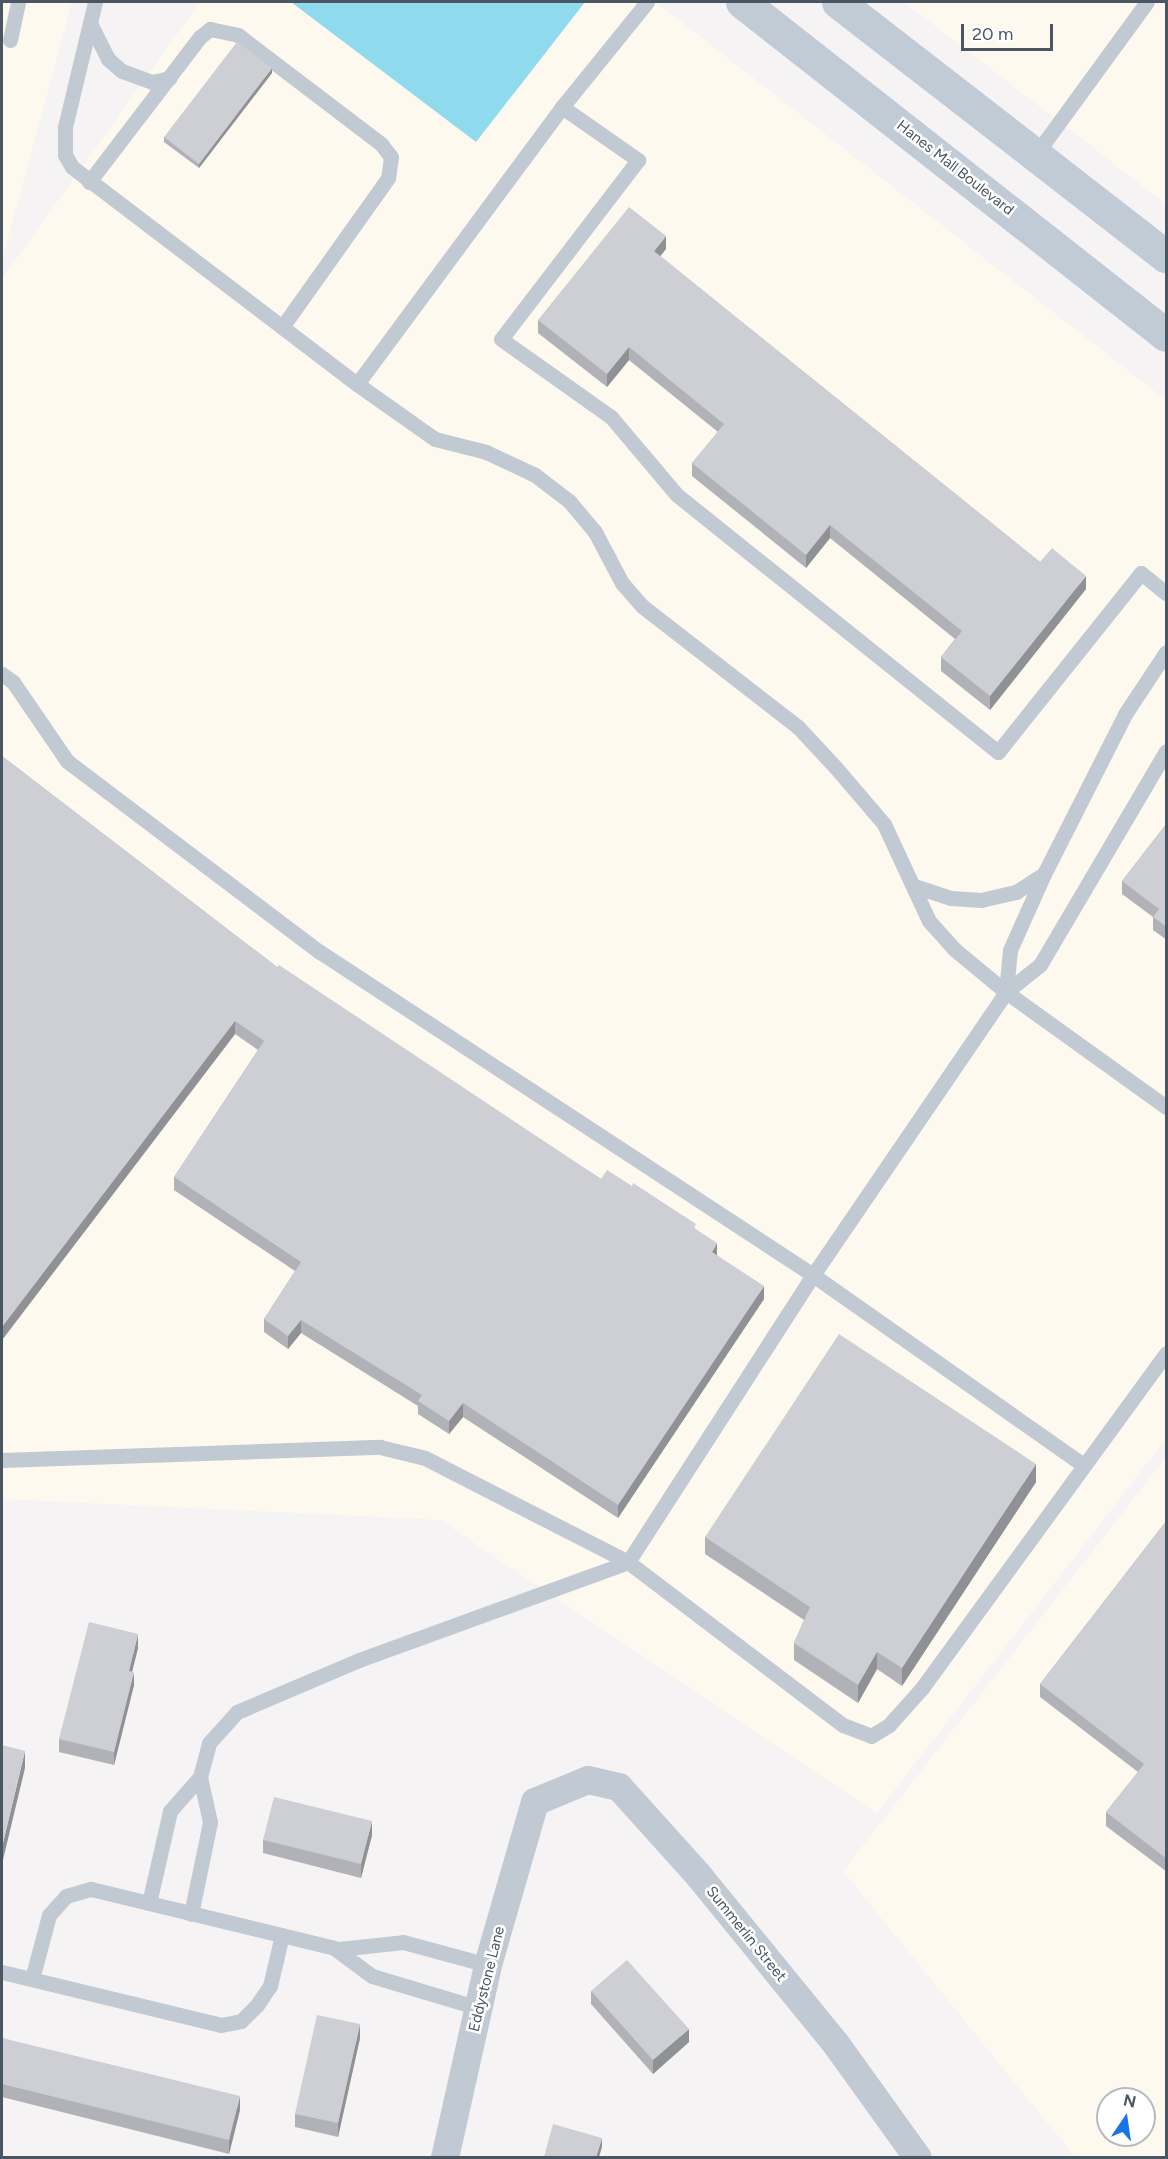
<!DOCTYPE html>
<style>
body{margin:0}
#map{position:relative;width:1168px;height:2159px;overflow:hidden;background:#f5f3f3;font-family:Figtree,sans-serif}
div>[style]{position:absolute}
.commercial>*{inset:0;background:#fdf9ef}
.water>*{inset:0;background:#90daee}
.service>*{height:15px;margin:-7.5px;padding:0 7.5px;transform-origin:7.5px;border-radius:7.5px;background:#c1cad2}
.minor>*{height:28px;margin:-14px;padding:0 14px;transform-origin:14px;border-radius:14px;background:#c1cad2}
.secondary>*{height:33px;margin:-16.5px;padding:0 16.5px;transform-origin:16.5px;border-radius:16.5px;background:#c1cbd6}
.wall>*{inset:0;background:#b0b2b7}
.shaded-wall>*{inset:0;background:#909195}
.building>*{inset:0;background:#cdcfd5}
span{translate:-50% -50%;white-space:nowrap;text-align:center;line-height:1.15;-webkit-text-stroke:5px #fff;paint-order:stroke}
.street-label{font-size:15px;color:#4a5661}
.frame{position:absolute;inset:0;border:3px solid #4a5661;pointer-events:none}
.north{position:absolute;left:1096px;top:2087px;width:60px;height:60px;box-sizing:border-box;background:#fff;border:2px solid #b7bbc0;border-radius:50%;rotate:13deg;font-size:16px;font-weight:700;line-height:24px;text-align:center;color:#4a5661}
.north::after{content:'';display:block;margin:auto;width:21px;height:27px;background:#1a73e8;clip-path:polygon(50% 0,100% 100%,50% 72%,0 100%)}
.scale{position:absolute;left:961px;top:24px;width:92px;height:27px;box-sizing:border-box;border:3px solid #4a5661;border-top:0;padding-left:8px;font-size:18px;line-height:21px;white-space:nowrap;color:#4a5661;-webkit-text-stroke:4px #fff;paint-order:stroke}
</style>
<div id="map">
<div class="commercial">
<i style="clip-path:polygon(2px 2px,72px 2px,2px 261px)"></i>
<i style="clip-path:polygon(200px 2px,656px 2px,1166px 400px,1166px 1439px,877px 1813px,440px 1520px,2px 1499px,2px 279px)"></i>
<i style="clip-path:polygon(904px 2px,1166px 2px,1166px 204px)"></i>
<i style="clip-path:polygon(evenodd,1166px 1457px,1166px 2157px,1075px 2157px,843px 1871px,1166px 1457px,1108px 2099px,1144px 2099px,1144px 2135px,1108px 2135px,1108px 2099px)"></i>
</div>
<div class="water">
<i style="clip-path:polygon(291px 2px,585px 2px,476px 142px)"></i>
</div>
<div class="service">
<i style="left:95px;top:2px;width:129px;rotate:103.5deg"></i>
<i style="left:65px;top:127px;width:28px;rotate:90deg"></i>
<i style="left:65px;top:155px;width:14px;rotate:60deg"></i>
<i style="left:72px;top:167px;width:358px;rotate:37.3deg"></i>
<i style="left:357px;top:384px;width:95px;rotate:35.2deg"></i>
<i style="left:435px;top:439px;width:53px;rotate:14.3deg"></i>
<i style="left:486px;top:452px;width:54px;rotate:25.1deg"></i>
<i style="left:535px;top:475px;width:43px;rotate:37.4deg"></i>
<i style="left:569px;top:501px;width:40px;rotate:50deg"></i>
<i style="left:595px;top:532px;width:58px;rotate:62.1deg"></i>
<i style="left:622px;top:583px;width:30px;rotate:49deg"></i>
<i style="left:642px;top:606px;width:197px;rotate:37.8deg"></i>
<i style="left:798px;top:727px;width:57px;rotate:47.1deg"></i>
<i style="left:837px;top:769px;width:72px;rotate:49.5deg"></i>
<i style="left:884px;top:824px;width:107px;rotate:65.1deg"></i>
<i style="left:929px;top:921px;width:38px;rotate:48deg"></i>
<i style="left:954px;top:949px;width:67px;rotate:39.6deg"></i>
<i style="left:1006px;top:992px;width:197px;rotate:35.7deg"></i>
<i style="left:90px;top:23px;width:40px;rotate:63.4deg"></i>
<i style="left:108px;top:59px;width:18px;rotate:41deg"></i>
<i style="left:122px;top:71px;width:32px;rotate:20deg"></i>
<i style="left:152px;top:82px;width:18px;rotate:-13deg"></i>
<i style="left:10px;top:40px;width:39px;rotate:-78deg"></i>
<i style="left:562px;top:107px;width:93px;rotate:34.9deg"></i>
<i style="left:638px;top:160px;width:225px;rotate:127.4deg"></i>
<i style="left:501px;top:339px;width:135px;rotate:35.3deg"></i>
<i style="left:611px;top:417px;width:102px;rotate:49.8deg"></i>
<i style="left:677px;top:495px;width:411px;rotate:38.7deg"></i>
<i style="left:998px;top:752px;width:229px;rotate:-51.4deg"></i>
<i style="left:1141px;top:573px;width:32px;rotate:39deg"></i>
<i style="left:1036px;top:154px;width:188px;rotate:-53.9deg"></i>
<i style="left:89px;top:182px;width:183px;rotate:-52.6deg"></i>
<i style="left:200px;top:37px;width:13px;rotate:-39deg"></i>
<i style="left:210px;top:29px;width:29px;rotate:12deg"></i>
<i style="left:238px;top:35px;width:180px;rotate:37.3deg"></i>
<i style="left:381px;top:144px;width:16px;rotate:52deg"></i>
<i style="left:391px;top:157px;width:21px;rotate:98deg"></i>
<i style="left:388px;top:178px;width:183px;rotate:125.4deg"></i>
<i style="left:357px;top:384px;width:345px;rotate:-53.5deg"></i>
<i style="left:562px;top:107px;width:135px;rotate:-51deg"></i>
<i style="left:2px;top:674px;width:14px;rotate:36deg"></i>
<i style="left:13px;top:682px;width:96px;rotate:55.6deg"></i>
<i style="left:67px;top:761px;width:317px;rotate:37.1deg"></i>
<i style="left:320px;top:952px;width:589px;rotate:33.23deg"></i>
<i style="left:813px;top:1275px;width:330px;rotate:35.1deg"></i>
<i style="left:914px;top:886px;width:39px;rotate:18deg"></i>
<i style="left:951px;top:898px;width:30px;rotate:4deg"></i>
<i style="left:981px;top:900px;width:36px;rotate:-13deg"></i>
<i style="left:1016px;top:892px;width:33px;rotate:-33deg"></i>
<i style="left:1006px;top:992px;width:42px;rotate:-84.6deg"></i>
<i style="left:1010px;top:950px;width:83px;rotate:-65.9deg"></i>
<i style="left:1044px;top:874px;width:179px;rotate:-63.1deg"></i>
<i style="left:1125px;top:714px;width:74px;rotate:-56.5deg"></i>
<i style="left:2px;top:1460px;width:378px;rotate:-2deg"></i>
<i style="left:380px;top:1447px;width:46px;rotate:13.7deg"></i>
<i style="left:425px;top:1458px;width:228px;rotate:27.1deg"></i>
<i style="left:628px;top:1562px;width:270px;rotate:37.2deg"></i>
<i style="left:843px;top:1725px;width:30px;rotate:21deg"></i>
<i style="left:871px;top:1736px;width:21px;rotate:-31deg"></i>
<i style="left:889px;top:1725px;width:50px;rotate:-48.3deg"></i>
<i style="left:922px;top:1688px;width:414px;rotate:-53.9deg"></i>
<i style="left:149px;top:1903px;width:94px;rotate:-77.1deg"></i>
<i style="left:170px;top:1811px;width:45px;rotate:-48.6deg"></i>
<i style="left:191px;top:1914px;width:94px;rotate:-78.3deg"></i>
<i style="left:210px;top:1822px;width:46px;rotate:-102.5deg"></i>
<i style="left:200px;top:1777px;width:35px;rotate:-75deg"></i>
<i style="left:209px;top:1743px;width:42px;rotate:-47.9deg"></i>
<i style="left:237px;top:1712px;width:133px;rotate:-23.1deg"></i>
<i style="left:359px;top:1660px;width:286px;rotate:-20deg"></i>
<i style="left:628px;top:1562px;width:341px;rotate:-57.2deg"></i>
<i style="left:813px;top:1275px;width:343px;rotate:-55.7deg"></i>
<i style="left:1006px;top:992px;width:43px;rotate:-38.5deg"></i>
<i style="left:1040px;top:965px;width:248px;rotate:-59.5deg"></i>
<i style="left:339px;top:1949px;width:64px;rotate:-6.2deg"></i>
<i style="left:403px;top:1942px;width:88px;rotate:15.1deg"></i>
<i style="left:2px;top:1972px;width:225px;rotate:13.6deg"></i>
<i style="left:221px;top:2025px;width:20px;rotate:-11deg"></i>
<i style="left:241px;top:2021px;width:23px;rotate:-45deg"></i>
<i style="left:257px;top:2005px;width:23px;rotate:-56deg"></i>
<i style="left:270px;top:1986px;width:52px;rotate:-76.8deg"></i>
<i style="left:32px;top:1979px;width:66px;rotate:-75.1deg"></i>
<i style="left:49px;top:1915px;width:25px;rotate:-48deg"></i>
<i style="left:66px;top:1896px;width:26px;rotate:-16deg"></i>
<i style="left:91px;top:1889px;width:250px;rotate:13.6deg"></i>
<i style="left:334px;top:1948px;width:47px;rotate:36.4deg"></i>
<i style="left:372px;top:1976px;width:112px;rotate:16.7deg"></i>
</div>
<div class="minor">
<i style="left:445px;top:2158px;width:198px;rotate:-77.4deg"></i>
<i style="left:488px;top:1965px;width:170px;rotate:-73.9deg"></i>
<i style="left:535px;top:1802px;width:57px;rotate:-22.5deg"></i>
<i style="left:588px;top:1780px;width:32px;rotate:13deg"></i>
<i style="left:619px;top:1787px;width:120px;rotate:48deg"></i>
<i style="left:699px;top:1876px;width:217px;rotate:50.8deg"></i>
<i style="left:836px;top:2044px;width:140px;rotate:54.3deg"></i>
</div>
<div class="secondary">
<i style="left:742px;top:2px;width:539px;rotate:38.15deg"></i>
<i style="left:838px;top:2px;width:415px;rotate:37.8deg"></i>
</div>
<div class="wall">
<i style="clip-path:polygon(272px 73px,199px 168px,164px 142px,164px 137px)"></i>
<i style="clip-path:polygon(666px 249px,660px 256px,1040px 562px,1086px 589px,990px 710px,941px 671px,941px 657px,955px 639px,830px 538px,806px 568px,692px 476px,692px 463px,718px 432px,629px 360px,607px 387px,538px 333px,538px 320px)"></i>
<i style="clip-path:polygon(2px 756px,277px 967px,601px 1179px,696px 1229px,717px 1255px,764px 1299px,618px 1518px,463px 1417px,449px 1434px,418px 1414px,418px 1406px,301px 1333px,288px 1349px,264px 1332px,264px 1319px,295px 1271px,174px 1190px,174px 1177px,258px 1050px,235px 1034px,2px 1340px)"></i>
<i style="clip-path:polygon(1167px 823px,1167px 940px,1153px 930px,1153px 917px,1122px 894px,1122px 881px)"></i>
<i style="clip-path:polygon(1036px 1482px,902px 1686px,877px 1669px,858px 1703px,794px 1660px,794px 1643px,804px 1620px,705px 1554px,705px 1537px)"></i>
<i style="clip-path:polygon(1167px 1520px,1167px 1872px,1106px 1826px,1106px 1812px,1138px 1772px,1040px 1697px,1040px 1684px)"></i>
<i style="clip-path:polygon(138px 1648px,132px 1672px,134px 1685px,114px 1765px,59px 1752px,59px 1739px)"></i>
<i style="clip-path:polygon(372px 1835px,361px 1878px,263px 1853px,263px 1840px)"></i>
<i style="clip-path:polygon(591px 1991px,689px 2042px,653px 2074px,591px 2004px)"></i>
<i style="clip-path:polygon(2px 2038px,240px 2110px,229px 2154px,2px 2097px)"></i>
<i style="clip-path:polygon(360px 2038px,338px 2137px,295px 2127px,295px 2114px)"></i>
</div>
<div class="shaded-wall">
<i style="clip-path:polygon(272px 68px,272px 73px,199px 168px,199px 164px)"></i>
<i style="clip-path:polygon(666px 236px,666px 249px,654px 264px,654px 251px)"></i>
<i style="clip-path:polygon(629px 347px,629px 360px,607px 387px,607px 374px)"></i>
<i style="clip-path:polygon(830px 525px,830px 538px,806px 568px,806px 555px)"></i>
<i style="clip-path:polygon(1086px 576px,1086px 589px,990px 710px,990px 696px)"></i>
<i style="clip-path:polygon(235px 1021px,235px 1034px,2px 1340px,2px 1327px)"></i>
<i style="clip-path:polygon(717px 1243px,717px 1256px,712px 1252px)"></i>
<i style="clip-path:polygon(764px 1286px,764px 1299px,618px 1518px,618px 1505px)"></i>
<i style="clip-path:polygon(301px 1320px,301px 1333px,288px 1349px,288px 1336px)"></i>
<i style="clip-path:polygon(463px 1403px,463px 1417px,449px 1434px,449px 1421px)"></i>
<i style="clip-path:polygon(1036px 1464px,1036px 1482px,902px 1686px,902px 1668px)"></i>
<i style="clip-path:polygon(138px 1634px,138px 1648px,129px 1684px,129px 1671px)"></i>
<i style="clip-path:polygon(877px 1652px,877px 1669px,858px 1703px,858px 1685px)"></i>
<i style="clip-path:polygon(134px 1672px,134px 1685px,114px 1765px,114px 1752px)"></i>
<i style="clip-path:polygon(25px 1751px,25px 1768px,2px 1864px,2px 1847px)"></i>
<i style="clip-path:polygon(372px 1821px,372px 1835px,361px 1878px,361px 1864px)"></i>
<i style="clip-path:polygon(360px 2024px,360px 2038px,338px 2137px,338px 2123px)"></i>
<i style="clip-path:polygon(689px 2029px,689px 2042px,653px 2074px,653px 2060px)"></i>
<i style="clip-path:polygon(240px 2096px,240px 2110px,229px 2154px,229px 2140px)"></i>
<i style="clip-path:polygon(602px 2138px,602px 2147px,599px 2157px,596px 2157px)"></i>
</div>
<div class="building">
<i style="clip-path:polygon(237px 42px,272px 68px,199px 164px,164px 137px)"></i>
<i style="clip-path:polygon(629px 207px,666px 236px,654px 251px,1040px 562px,1052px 548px,1086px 576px,990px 696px,941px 657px,962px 631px,830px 525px,806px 555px,692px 463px,724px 424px,629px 347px,607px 374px,538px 320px)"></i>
<i style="clip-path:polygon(2px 756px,277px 967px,279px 965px,601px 1179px,607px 1170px,632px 1186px,633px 1183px,696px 1224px,694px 1228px,717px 1243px,712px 1252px,764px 1286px,618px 1505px,463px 1403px,449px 1421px,418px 1401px,422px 1395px,301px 1320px,288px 1336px,264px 1319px,301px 1262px,174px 1177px,264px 1041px,235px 1021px,2px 1327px)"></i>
<i style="clip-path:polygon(1167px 823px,1167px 927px,1153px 917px,1159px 909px,1122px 881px)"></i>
<i style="clip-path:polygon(839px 1334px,1036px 1464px,902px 1668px,877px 1652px,858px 1685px,794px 1643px,810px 1607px,705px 1537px)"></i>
<i style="clip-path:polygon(1167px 1520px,1167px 1859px,1106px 1812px,1144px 1764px,1040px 1684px)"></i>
<i style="clip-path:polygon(89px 1622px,138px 1634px,129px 1671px,134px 1672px,114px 1752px,59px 1739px)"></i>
<i style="clip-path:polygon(2px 1745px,25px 1751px,2px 1847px)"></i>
<i style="clip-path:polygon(274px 1797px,372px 1821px,361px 1864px,263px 1840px)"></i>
<i style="clip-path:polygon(627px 1960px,689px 2029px,653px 2060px,591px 1991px)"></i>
<i style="clip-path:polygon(317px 2015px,360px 2024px,338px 2123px,295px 2114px)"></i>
<i style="clip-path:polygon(2px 2038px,240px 2096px,229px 2140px,2px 2084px)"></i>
<i style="clip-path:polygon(553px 2124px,602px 2138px,596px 2157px,544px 2157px)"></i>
</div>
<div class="street-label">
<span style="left:955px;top:168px;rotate:38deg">Hanes Mall Boulevard</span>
<span style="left:746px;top:1934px;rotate:51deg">Summerlin Street</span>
<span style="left:487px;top:1979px;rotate:-76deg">Eddystone Lane</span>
</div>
<div class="frame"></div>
<div class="north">N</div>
<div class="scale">20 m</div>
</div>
